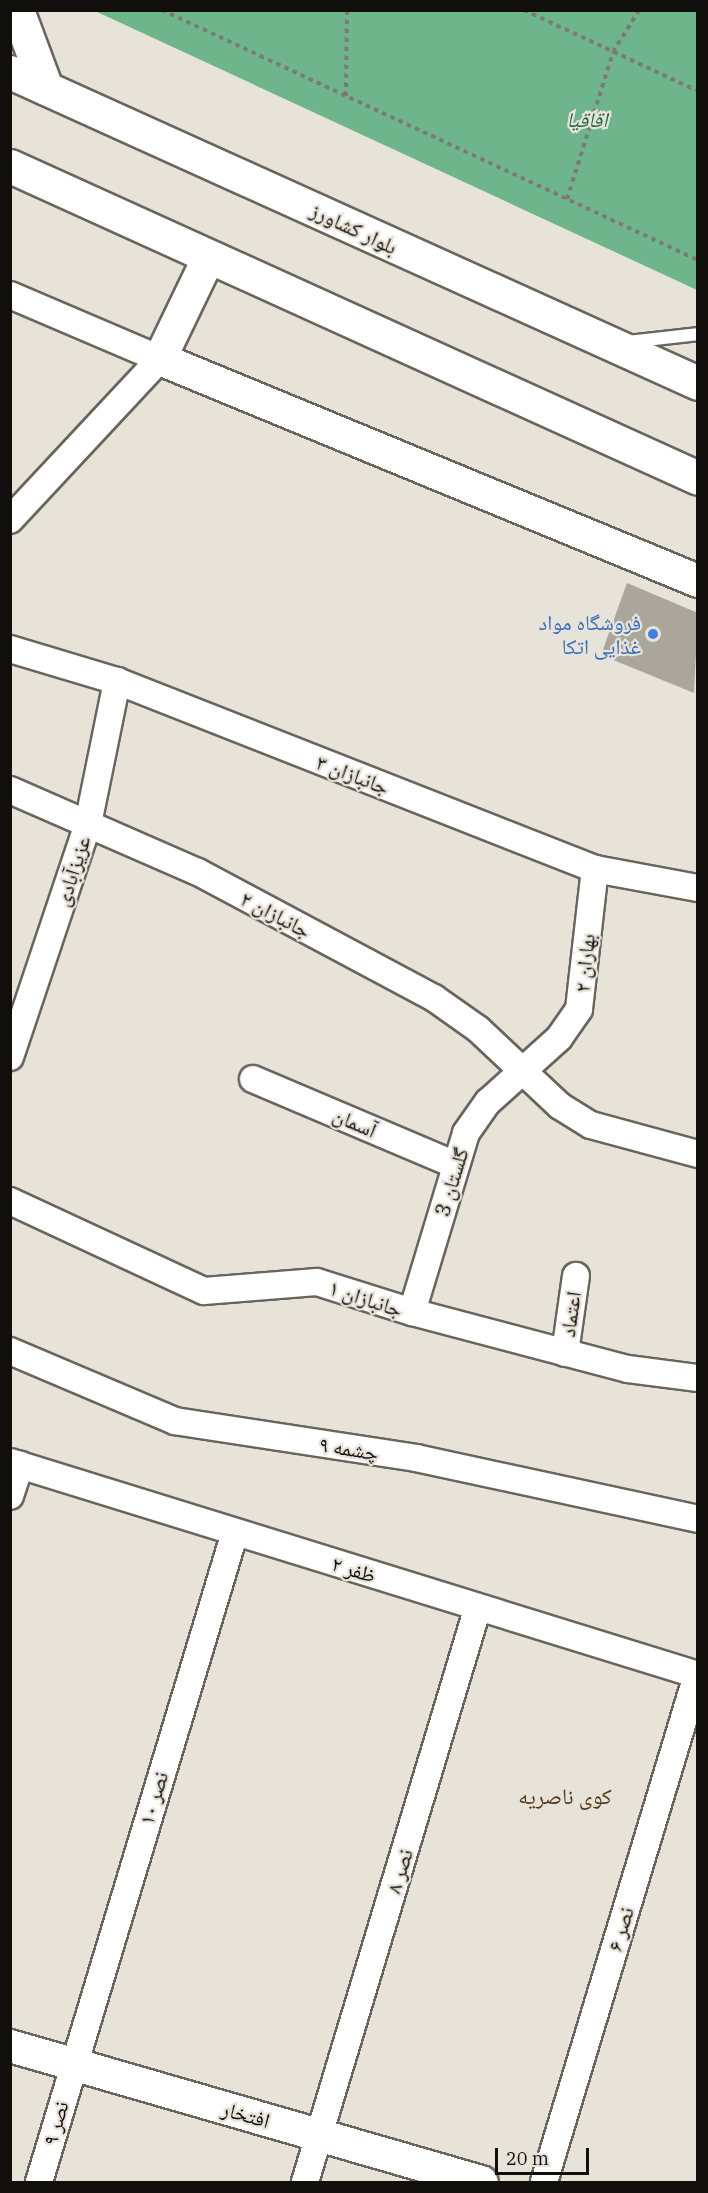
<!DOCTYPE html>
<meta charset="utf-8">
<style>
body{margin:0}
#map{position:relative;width:708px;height:2193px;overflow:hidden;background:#e8e3d9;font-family:"IBM Plex Serif","Noto Naskh Arabic",serif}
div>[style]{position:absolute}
.forest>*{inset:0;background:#6eb58b}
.building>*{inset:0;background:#aaa69c}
.path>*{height:4px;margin-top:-2px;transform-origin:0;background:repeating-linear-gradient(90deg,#7d7973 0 4.5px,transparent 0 9px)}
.roads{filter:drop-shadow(2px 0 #69655d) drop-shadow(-2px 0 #69655d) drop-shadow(0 2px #69655d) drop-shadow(0 -2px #69655d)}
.service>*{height:12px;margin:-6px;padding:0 6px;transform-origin:6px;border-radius:6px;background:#fff}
.minor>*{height:26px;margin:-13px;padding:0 13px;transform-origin:13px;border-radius:13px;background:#fff}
.tertiary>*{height:32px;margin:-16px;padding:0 16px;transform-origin:16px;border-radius:16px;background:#fff}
.secondary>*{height:33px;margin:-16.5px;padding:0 16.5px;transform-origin:16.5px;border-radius:16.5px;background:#fff}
.primary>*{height:33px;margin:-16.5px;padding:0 16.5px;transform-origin:16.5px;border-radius:16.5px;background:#fff}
.dots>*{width:16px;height:16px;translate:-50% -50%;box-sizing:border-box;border:3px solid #e8e3d9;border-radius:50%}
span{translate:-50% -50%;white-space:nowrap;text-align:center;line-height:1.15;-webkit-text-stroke:4.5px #e8e3d9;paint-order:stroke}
.park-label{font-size:21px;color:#176841;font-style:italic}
.street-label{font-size:21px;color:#110f0c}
.shop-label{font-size:21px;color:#366cbe}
.right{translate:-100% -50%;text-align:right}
.neighbourhood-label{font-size:22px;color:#503615}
.frame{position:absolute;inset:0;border:12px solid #110f0c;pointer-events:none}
.scale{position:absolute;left:495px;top:2148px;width:94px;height:27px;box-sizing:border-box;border:3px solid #110f0c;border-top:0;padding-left:8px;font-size:18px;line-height:21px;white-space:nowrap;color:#110f0c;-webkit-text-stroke:4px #e8e3d9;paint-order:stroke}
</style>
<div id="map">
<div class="forest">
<i style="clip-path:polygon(95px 11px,697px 11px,697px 290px)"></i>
</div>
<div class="building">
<i style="clip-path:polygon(627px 583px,698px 613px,694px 693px,601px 655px)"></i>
</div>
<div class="path">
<i style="left:162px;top:10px;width:591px;rotate:25.01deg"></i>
<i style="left:524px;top:10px;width:192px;rotate:25deg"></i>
<i style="left:346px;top:96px;width:86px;rotate:-89.3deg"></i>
<i style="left:567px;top:199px;width:154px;rotate:-72.6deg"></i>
<i style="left:613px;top:52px;width:49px;rotate:-58.2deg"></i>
</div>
<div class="roads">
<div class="service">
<i style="left:627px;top:342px;width:71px;rotate:-6.4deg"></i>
</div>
<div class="minor">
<i style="left:10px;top:295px;width:163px;rotate:23.1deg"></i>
<i style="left:160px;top:359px;width:220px;rotate:133deg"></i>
<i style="left:10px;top:649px;width:112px;rotate:16.7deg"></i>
<i style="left:117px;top:681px;width:514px;rotate:21.47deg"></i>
<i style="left:595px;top:869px;width:105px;rotate:10.5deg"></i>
<i style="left:10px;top:790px;width:205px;rotate:23.6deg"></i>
<i style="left:198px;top:872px;width:268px;rotate:28.1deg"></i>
<i style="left:434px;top:998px;width:54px;rotate:35.2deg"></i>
<i style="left:478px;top:1029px;width:112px;rotate:43.2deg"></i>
<i style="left:560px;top:1106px;width:36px;rotate:32deg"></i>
<i style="left:591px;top:1125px;width:111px;rotate:15.2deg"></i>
<i style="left:10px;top:1057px;width:246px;rotate:-71.5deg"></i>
<i style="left:88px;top:824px;width:146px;rotate:-78.5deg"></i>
<i style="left:253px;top:1079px;width:220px;rotate:23deg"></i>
<i style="left:10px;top:1201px;width:214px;rotate:24.9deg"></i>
<i style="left:204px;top:1291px;width:113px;rotate:-4.6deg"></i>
<i style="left:317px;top:1282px;width:100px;rotate:17.5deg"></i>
<i style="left:412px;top:1312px;width:223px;rotate:14.8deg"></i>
<i style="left:628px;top:1369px;width:71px;rotate:7.3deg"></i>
<i style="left:412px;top:1312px;width:187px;rotate:-73.2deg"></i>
<i style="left:466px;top:1133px;width:38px;rotate:-55deg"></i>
<i style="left:488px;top:1102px;width:96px;rotate:-42deg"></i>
<i style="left:559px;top:1038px;width:35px;rotate:-55deg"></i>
<i style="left:579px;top:1009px;width:141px;rotate:-83.5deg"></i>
<i style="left:10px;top:1351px;width:179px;rotate:23deg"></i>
<i style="left:175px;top:1421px;width:244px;rotate:8.7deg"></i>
<i style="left:416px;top:1458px;width:289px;rotate:12.2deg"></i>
<i style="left:565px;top:1353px;width:78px;rotate:-81.9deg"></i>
<i style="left:10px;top:1462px;width:720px;rotate:17.2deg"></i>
<i style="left:10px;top:1496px;width:33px;rotate:-72deg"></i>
<i style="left:39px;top:2182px;width:679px;rotate:-73.22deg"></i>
<i style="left:305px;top:2182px;width:600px;rotate:-73.26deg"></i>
<i style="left:544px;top:2182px;width:530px;rotate:-73.21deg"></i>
</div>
<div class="tertiary">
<i style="left:209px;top:257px;width:113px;rotate:115.7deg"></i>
<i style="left:160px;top:359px;width:582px;rotate:22.42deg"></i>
<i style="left:10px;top:2046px;width:491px;rotate:16.1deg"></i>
</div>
<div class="secondary">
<i style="left:17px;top:10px;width:83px;rotate:69.6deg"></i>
</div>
<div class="primary">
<i style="left:10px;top:72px;width:755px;rotate:24.32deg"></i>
<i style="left:10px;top:166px;width:755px;rotate:24.39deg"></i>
</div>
</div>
<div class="dots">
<i style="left:653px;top:634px;background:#3f7fe0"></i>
</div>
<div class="park-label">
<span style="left:587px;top:119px">اقاقیا</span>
</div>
<div class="street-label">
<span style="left:354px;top:228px;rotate:25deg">بلوار کشاورز</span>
<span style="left:353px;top:774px;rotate:21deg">جانبازان ۳</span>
<span style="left:72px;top:871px;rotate:-72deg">عزیزآبادی</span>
<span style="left:276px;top:914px;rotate:28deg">جانبازان ۲</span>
<span style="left:584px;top:963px;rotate:-84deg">بهاران ۲</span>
<span style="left:355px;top:1122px;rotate:23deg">آسمان</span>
<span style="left:451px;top:1182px;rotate:-73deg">گلستان 3</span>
<span style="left:366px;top:1298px;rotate:18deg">جانبازان ۱</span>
<span style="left:570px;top:1314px;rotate:-82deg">اعتماد</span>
<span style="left:349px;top:1448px;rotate:9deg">چشمه ۹</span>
<span style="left:354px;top:1569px;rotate:17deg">ظفر ۲</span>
<span style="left:153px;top:1798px;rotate:-73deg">نصر ۱۰</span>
<span style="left:399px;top:1871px;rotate:-73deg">نصر ۸</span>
<span style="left:620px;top:1929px;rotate:-73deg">نصر ۶</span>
<span style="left:246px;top:2114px;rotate:16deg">افتخار</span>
<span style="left:55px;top:2123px;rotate:-74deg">نصر ۹</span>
</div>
<div class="shop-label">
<span class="right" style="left:641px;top:634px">فروشگاه مواد<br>غذایی اتکا</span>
</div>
<div class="neighbourhood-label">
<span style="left:565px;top:1796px">کوی ناصریه</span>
</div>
<div class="frame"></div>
<div class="scale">20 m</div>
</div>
